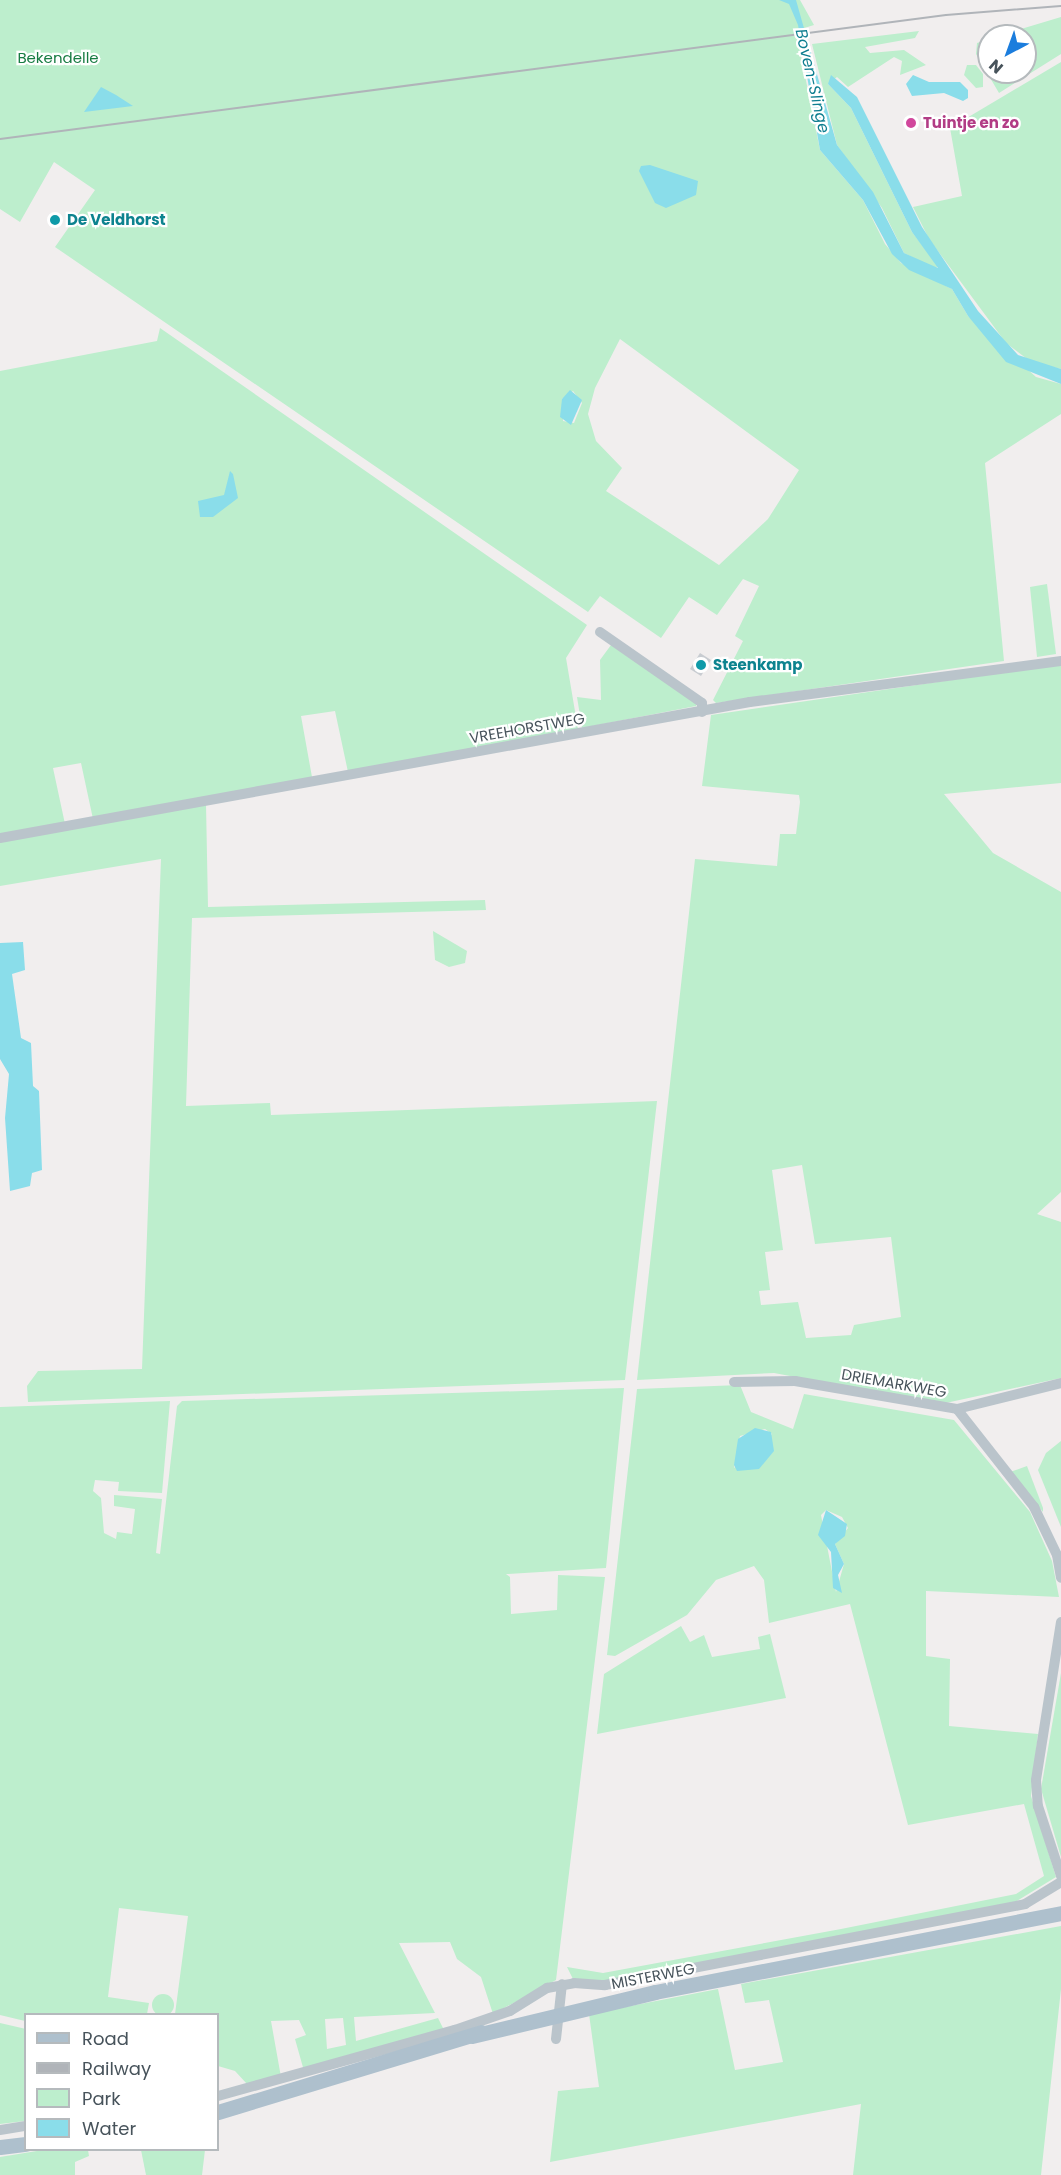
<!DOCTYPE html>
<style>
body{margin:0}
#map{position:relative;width:1061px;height:2175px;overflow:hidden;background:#f1eeee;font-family:Poppins,sans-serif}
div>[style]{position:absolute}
.green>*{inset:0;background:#bdeecd}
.round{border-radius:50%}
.water>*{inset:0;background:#8addea}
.building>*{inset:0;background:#c8ccd1}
.minor>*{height:10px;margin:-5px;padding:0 5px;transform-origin:5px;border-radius:5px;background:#bac4cb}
.primary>*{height:15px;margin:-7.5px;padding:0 7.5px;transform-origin:7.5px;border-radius:7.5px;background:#aec0cd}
.rail>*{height:2px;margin:-1px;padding:0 1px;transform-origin:1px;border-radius:1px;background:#b0b4b9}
.dots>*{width:16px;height:16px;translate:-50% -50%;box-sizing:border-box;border:3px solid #fff;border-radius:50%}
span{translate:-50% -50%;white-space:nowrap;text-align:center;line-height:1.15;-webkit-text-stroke:4.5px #fff;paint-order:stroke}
.park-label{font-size:15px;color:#187c43}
.hotel-label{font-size:15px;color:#b23c85;font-weight:700}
.left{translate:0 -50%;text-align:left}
.culture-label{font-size:15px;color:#0d838f;font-weight:700}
.street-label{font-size:15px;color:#47535b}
.water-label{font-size:16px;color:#0e7e90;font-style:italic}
.legend{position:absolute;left:24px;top:2013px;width:195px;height:138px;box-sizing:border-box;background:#fff;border:2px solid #b5babd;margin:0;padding:8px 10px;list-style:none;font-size:18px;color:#47535b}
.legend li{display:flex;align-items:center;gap:12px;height:30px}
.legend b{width:30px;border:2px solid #b5babd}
.north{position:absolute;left:977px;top:24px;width:60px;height:60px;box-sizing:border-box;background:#fff;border:2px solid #b5babd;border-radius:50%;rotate:221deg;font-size:16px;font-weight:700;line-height:24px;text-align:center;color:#47535b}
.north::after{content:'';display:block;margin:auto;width:21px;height:27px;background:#1b7ddd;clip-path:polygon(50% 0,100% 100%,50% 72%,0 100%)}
</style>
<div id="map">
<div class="green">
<i style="clip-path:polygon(evenodd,0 0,800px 0,814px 25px,798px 30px,798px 41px,820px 150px,863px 200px,885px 244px,901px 263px,952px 289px,968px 316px,1036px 377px,1061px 384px,1061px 414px,985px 463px,1004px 661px,716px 703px,713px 700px,743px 641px,735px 636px,759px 586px,743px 579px,717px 615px,689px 597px,661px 638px,600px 596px,588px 612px,55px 247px,95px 190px,54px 162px,20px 222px,0 209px,0 0,620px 339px,799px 470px,768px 519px,719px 565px,606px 491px,622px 468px,596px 441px,588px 414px,595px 388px,620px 339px,0 0,573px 391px,582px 403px,574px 423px,563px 421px,562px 399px,573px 391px)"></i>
<i style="clip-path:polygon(1061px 17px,1061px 54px,999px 93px,976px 54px,977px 43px,989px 39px,989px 72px,1025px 72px,1025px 36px,998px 36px)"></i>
<i style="clip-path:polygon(919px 31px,915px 38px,865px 47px,870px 53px,904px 50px,926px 65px,900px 75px,902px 61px,894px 57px,848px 87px,837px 77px,828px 84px,851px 108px,912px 232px,938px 266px,935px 269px,904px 253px,882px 208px,837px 145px,812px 44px)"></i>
<i style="clip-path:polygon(1061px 62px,1061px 369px,1031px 362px,1006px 343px,929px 239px,913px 207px,962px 196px,950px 128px)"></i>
<i style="clip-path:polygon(967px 65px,976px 65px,983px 74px,983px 87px,976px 88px,964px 75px)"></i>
<i style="clip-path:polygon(160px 328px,587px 625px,566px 658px,578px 729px,348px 772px,335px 711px,301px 716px,312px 777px,93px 819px,81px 763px,53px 768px,65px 824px,0 836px,0 371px,157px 341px)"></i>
<i style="clip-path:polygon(1047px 584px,1056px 654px,1037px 657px,1030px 587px)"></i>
<i style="clip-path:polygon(611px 645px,697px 704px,696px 706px,582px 728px,577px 697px,601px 700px,600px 660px)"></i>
<i style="clip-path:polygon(evenodd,1061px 664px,1061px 783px,944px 794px,993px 853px,1061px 892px,1061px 1192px,1037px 1214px,1061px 1222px,1061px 1378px,941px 1404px,774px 1373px,637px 1380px,695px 859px,777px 866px,780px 834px,796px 834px,800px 802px,799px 795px,702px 786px,711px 715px,1061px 664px,802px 1165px,815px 1244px,891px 1237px,901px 1317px,854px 1325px,851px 1335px,806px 1338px,798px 1302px,761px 1305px,759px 1291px,770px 1290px,765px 1252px,783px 1250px,772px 1170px,802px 1165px)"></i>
<i style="clip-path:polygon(206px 804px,208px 907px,485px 900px,486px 910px,192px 918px,186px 1106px,270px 1103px,271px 1115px,657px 1101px,625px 1380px,28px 1402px,27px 1386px,38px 1371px,142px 1369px,161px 859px,0 886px,0 841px)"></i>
<i style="clip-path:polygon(433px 931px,467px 951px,465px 963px,449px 967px,435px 960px)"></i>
<i style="clip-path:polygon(evenodd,740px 1385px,751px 1412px,793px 1429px,804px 1394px,954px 1420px,1030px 1512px,1052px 1561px,1059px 1597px,926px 1591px,926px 1656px,950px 1659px,949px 1726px,1038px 1734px,1031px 1796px,1056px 1877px,1015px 1902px,607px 1982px,573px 1979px,567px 1967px,603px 1973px,841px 1929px,1016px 1894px,1044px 1876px,1024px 1804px,908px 1825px,850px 1604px,769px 1623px,764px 1580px,754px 1566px,716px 1580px,687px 1615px,615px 1656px,607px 1655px,637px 1389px,740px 1385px,765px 1429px,772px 1434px,734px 1468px,740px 1436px,765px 1429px,740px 1385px,826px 1510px,842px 1517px,848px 1528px,835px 1544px,844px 1564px,836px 1592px,821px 1515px,826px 1510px)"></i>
<i style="clip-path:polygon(evenodd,624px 1388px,606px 1568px,506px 1574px,510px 1577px,511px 1614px,557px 1610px,558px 1575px,605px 1577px,556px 1980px,493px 2014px,481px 1977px,457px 1959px,450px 1942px,399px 1943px,435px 2013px,354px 2017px,356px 2041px,438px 2018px,444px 2030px,304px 2071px,295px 2039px,306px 2035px,299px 2020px,271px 2021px,281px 2077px,247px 2084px,235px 2071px,218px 2066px,218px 2014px,175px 2014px,188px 1916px,119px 1908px,108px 1997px,149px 2003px,147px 2014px,26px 2014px,25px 2021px,0 2015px,0 1407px,170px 1401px,162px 1493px,118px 1491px,119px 1482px,95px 1480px,93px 1491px,101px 1498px,104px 1533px,116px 1539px,117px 1532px,132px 1534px,135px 1509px,114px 1506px,114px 1495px,162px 1499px,156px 1553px,160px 1554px,177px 1406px,182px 1401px,624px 1388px,343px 2018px,346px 2045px,327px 2049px,325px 2019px,343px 2018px)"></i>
<i style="clip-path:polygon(1061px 1441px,1061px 1527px,1038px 1470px,1046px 1453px)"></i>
<i style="clip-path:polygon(1027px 1466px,1043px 1508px,1043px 1512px,1010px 1472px)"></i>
<i style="clip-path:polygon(681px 1626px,690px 1642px,704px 1635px,712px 1657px,760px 1649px,758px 1637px,770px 1634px,786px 1698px,597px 1734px,604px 1674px)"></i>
<i style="clip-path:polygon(1061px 1673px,1061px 1857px,1041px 1789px)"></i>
<i style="clip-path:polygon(1061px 1926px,1061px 1989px,1041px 2175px,853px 2175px,861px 2104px,550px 2162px,558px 2091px,599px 2087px,589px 2014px,718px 1989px,735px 2070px,783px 2062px,769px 2000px,745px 2003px,741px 1984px)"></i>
<i class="round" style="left:152px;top:1994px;width:22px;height:22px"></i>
<i style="clip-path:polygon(0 2023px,26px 2029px,25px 2121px,0 2124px)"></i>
<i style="clip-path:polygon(43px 2150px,88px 2150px,89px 2156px,75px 2162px,75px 2175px,0 2175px,0 2157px)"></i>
<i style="clip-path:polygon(141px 2150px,205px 2150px,202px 2175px,146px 2175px)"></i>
</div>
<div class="water">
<i style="clip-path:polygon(779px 0,796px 0,837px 145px,873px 192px,904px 253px,938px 268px,912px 232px,851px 108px,828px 84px,831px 75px,857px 97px,922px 227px,978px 311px,1018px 355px,1061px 369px,1061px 384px,1006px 362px,968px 316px,952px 289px,909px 270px,892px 254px,863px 200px,820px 150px,798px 25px,789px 4px)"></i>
<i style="clip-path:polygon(913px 75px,929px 82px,960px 82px,968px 90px,968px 98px,963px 101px,944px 93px,912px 96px,906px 84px)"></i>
<i style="clip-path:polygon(101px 87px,116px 95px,133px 106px,84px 112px)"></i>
<i style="clip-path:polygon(650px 165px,698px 181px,696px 195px,666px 208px,655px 203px,639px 171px,641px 166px)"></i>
<i style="clip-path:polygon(570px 390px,582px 400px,571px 425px,560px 417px,562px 399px)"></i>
<i style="clip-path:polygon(230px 471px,233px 474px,238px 498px,213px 517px,200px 517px,198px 501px,224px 495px)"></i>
<i style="clip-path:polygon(23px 942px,25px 970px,12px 974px,21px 1038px,31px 1043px,33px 1086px,39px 1091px,42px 1170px,32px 1173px,30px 1186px,10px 1191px,5px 1118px,9px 1074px,0 1059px,0 943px)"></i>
<i style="clip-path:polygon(755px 1428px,771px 1432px,774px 1451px,759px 1469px,737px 1471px,734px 1465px,738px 1439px)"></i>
<i style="clip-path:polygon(826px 1510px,847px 1524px,845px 1536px,835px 1544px,844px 1564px,838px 1575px,842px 1593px,833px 1588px,831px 1552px,818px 1535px)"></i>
</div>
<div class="building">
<i style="clip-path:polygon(700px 653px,711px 660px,701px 676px,690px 669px)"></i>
</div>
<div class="minor">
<i style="left:600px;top:632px;width:124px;rotate:34.8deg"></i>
<i style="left:702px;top:703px;width:9px;rotate:90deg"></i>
<i style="left:0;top:838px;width:762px;rotate:-10.28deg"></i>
<i style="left:750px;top:702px;width:314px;rotate:-7.5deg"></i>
<i style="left:734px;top:1382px;width:61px;rotate:-0.9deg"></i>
<i style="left:795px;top:1381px;width:164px;rotate:9.8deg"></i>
<i style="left:957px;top:1409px;width:107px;rotate:-14deg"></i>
<i style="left:957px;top:1409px;width:125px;rotate:51.8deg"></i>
<i style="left:1034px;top:1507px;width:53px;rotate:64.4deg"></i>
<i style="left:1057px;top:1555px;width:23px;rotate:80deg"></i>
<i style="left:1061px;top:1622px;width:160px;rotate:99deg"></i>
<i style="left:1036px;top:1780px;width:26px;rotate:86deg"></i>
<i style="left:1038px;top:1806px;width:74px;rotate:71.8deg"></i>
<i style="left:556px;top:2039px;width:55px;rotate:-83.8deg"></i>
<i style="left:218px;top:2096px;width:246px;rotate:-15.6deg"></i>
<i style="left:455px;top:2030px;width:58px;rotate:-19.1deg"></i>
<i style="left:510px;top:2011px;width:44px;rotate:-31.9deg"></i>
<i style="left:547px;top:1988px;width:27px;rotate:-10deg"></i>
<i style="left:574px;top:1983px;width:31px;rotate:4deg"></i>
<i style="left:605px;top:1985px;width:428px;rotate:-10.9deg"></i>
<i style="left:1025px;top:1904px;width:42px;rotate:-31.4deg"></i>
<i style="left:0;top:2130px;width:26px;rotate:-9deg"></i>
</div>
<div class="primary">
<i style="left:472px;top:2036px;width:188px;rotate:-13.5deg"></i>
<i style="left:655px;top:1992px;width:414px;rotate:-11deg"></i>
<i style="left:218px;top:2112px;width:275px;rotate:-16.9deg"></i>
<i style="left:0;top:2147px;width:26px;rotate:-7deg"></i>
</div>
<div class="rail">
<i style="left:0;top:139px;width:954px;rotate:-7.47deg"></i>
<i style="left:946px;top:15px;width:115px;rotate:-4.5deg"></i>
</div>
<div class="dots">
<i style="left:911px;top:123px;background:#d1479c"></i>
<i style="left:55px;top:220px;background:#0f9aa8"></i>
<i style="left:701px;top:665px;background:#0f9aa8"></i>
</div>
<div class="park-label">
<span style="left:58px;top:58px">Bekendelle</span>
</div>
<div class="hotel-label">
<span class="left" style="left:923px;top:123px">Tuintje en zo</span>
</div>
<div class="culture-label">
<span class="left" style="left:67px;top:220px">De Veldhorst</span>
<span class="left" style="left:713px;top:665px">Steenkamp</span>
</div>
<div class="street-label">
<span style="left:527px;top:728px;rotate:-10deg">VREEHORSTWEG</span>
<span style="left:894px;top:1383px;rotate:10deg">DRIEMARKWEG</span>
<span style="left:653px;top:1976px;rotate:-11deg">MISTERWEG</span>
</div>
<div class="water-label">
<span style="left:812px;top:81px;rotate:77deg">Boven-Slinge</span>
</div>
<ul class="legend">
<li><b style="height:8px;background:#aec0cd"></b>Road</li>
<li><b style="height:8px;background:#b0b4b9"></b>Railway</li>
<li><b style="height:16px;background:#bdeecd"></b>Park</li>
<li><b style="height:16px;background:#8addea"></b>Water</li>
</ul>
<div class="north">N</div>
</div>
